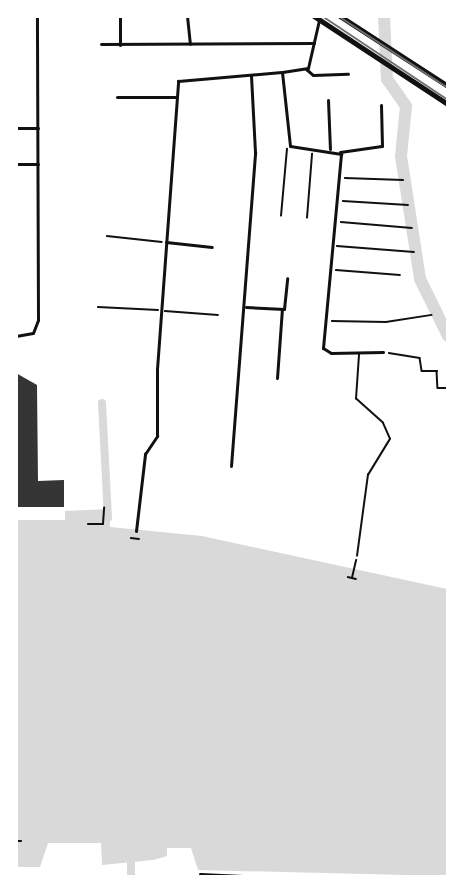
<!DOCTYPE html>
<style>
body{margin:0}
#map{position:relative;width:464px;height:893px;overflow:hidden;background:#fff;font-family:Roboto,sans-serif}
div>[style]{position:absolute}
.water>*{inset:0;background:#d9d9d9}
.canal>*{height:8px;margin:-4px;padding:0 4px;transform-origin:4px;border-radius:4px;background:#d9d9d9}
.river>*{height:12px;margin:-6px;padding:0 6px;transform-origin:6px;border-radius:6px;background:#d9d9d9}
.building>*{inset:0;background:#353535}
.path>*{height:1.5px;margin:-0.75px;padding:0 0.75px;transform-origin:0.75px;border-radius:0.75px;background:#111}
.service>*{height:1.5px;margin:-0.75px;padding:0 0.75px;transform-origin:0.75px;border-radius:0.75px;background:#111}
.minor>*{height:3px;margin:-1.5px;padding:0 1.5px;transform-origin:1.5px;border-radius:1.5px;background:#111}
.primary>*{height:4.5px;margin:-2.25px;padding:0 2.25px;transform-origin:2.25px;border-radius:2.25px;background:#111}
.rail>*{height:2px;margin:-1px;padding:0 1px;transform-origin:1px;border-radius:1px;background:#707070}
span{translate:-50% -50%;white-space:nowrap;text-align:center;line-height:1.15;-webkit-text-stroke:6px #fff;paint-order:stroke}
.frame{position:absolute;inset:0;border:18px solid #fff;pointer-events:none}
</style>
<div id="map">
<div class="water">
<i style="clip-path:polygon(109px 509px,110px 527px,202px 536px,447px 589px,447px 876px,198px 870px,191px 848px,167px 848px,167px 856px,153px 860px,102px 865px,101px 843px,48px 843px,40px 867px,17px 867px,16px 520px,65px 520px,65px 511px)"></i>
</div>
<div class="canal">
<i style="left:102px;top:403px;width:115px;rotate:87deg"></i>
<i style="left:131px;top:876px;width:22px;rotate:-90deg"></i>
</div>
<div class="river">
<i style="left:384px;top:16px;width:63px;rotate:87.3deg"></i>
<i style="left:387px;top:79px;width:33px;rotate:55deg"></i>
<i style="left:406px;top:106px;width:50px;rotate:95.7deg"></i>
<i style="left:401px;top:156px;width:124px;rotate:81.2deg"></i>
<i style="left:420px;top:279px;width:64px;rotate:63.8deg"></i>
</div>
<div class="building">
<i style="clip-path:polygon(16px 373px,37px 385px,38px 481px,64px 480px,64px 507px,16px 507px)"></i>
</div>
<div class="path">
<i style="left:345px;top:178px;width:58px;rotate:2deg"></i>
<i style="left:343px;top:201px;width:65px;rotate:3.5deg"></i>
<i style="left:281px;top:216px;width:67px;rotate:-84.9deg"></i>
<i style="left:307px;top:218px;width:64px;rotate:-85.5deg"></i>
<i style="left:341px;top:222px;width:71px;rotate:4.8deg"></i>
<i style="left:107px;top:236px;width:55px;rotate:6.2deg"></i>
<i style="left:337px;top:246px;width:77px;rotate:4.5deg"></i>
<i style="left:336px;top:270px;width:64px;rotate:4.5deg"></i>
<i style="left:98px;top:307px;width:60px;rotate:2.9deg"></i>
<i style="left:165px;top:311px;width:53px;rotate:4.3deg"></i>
<i style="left:332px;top:321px;width:54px;rotate:1.1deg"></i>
<i style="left:386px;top:322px;width:46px;rotate:-8.8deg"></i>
<i style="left:389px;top:353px;width:31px;rotate:9deg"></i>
<i style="left:420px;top:358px;width:13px;rotate:81deg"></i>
<i style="left:422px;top:371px;width:15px"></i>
<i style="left:437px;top:371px;width:17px;rotate:87deg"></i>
<i style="left:438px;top:388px;width:10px"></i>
<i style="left:88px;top:524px;width:15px"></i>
<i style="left:103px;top:524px;width:16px;rotate:-86deg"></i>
<i style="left:131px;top:538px;width:8px;rotate:7deg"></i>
<i style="left:348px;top:577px;width:8px;rotate:14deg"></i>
<i style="left:352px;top:578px;width:18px;rotate:-77deg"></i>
<i style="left:16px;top:841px;width:5px"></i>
</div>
<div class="service">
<i style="left:357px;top:556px;width:82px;rotate:-82.3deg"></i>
<i style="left:368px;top:475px;width:42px;rotate:-58.6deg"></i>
<i style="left:390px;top:439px;width:17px;rotate:-114deg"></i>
<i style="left:383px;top:423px;width:36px;rotate:-138deg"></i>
<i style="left:356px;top:399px;width:44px;rotate:-86.1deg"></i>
</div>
<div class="minor">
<i style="left:120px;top:16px;width:29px;rotate:90deg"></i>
<i style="left:187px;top:16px;width:28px;rotate:84deg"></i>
<i style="left:319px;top:20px;width:49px;rotate:102.9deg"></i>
<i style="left:308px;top:68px;width:26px;rotate:171deg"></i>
<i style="left:282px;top:72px;width:74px;rotate:83.8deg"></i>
<i style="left:290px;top:146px;width:52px;rotate:8.9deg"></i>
<i style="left:341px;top:154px;width:195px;rotate:95.3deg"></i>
<i style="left:323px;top:348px;width:9px;rotate:32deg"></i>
<i style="left:331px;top:353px;width:52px;rotate:-1.1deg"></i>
<i style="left:101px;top:44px;width:213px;rotate:-0.3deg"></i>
<i style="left:306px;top:69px;width:9px;rotate:41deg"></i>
<i style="left:313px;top:75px;width:35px;rotate:-2deg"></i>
<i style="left:117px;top:97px;width:59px"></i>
<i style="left:328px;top:100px;width:49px;rotate:87.7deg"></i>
<i style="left:16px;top:128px;width:22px"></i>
<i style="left:340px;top:152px;width:42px;rotate:-8.1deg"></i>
<i style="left:382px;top:146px;width:41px;rotate:-91.4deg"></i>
<i style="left:16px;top:164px;width:22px"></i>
<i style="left:166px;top:242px;width:46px;rotate:6.2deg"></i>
<i style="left:246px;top:307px;width:38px;rotate:3deg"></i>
<i style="left:284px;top:309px;width:31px;rotate:-84deg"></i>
<i style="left:16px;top:336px;width:17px;rotate:-10deg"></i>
<i style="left:33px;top:333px;width:14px;rotate:-69deg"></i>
<i style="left:38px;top:320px;width:304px;rotate:-90.2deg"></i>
<i style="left:277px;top:378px;width:69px;rotate:-85.9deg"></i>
<i style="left:231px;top:466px;width:315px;rotate:-85.6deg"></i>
<i style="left:255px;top:152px;width:77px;rotate:-93deg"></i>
<i style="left:136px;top:531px;width:78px;rotate:-83.3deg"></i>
<i style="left:145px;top:454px;width:22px;rotate:-56deg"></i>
<i style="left:157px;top:436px;width:67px;rotate:-90deg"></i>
<i style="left:157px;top:369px;width:289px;rotate:-85.8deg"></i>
<i style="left:178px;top:81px;width:104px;rotate:-4.9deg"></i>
<i style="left:200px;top:874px;width:43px;rotate:2.7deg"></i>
</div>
<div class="primary">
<i style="left:314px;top:16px;width:160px;rotate:33.3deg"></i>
<i style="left:340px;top:16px;width:129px;rotate:32.9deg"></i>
</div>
<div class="rail">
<i style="left:322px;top:16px;width:151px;rotate:33.7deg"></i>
<i style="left:338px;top:16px;width:131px;rotate:33.2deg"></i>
</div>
<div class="frame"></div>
</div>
